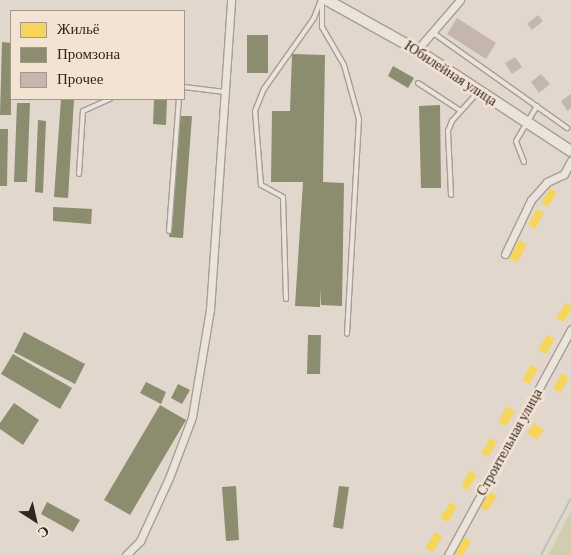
<!DOCTYPE html>
<meta charset="utf-8">
<style>
body{margin:0}
#map{position:relative;width:571px;height:555px;overflow:hidden;background:#e2d7cc;font-family:"Crimson Pro",serif}
div>[style]{position:absolute}
.green>*{inset:0;background:#d3ccb0}
.homes>*{inset:0;background:#f6d55c}
.industry>*{inset:0;background:#8c8c6e}
.stream>*{height:2px;margin:-1px;padding:0 1px;transform-origin:1px;border-radius:1px;background:#b7c6b9}
.building>*{inset:0;background:#c5b5ad}
.roads{filter:drop-shadow(1px 0 #a79d96) drop-shadow(-1px 0 #a79d96) drop-shadow(0 1px #a79d96) drop-shadow(0 -1px #a79d96)}
.service>*{height:4px;margin:-2px;padding:0 2px;transform-origin:2px;border-radius:2px;background:#eae4dd}
.minor>*{height:7px;margin:-3.5px;padding:0 3.5px;transform-origin:3.5px;border-radius:3.5px;background:#eae4dd}
.secondary>*{height:10px;margin:-5px;padding:0 5px;transform-origin:5px;border-radius:5px;background:#eae4dd}
span{translate:-50% -50%;white-space:nowrap;text-align:center;line-height:1.15;-webkit-text-stroke:5px #f2e3d3;paint-order:stroke}
.street-label{font-size:14px;color:#34251f}
.legend{position:absolute;left:10px;top:10px;width:175px;height:90px;box-sizing:border-box;background:#f2e3d3;border:1px solid #a6978b;margin:0;padding:6px 9px;list-style:none;font-size:15px;color:#34251f}
.legend li{display:flex;align-items:center;gap:10px;height:25px}
.legend b{width:25px;border:1px solid #a6978b}
.north{position:absolute;left:10px;top:495px;width:50px;height:50px;-webkit-text-stroke:4px #f2e3d3;paint-order:stroke;rotate:145deg;font-size:14px;font-weight:700;line-height:20px;text-align:center;color:#34251f}
.north::after{content:'';display:block;margin:auto;width:18px;height:22px;background:#34251f;clip-path:polygon(50% 0,100% 100%,50% 72%,0 100%)}
</style>
<div id="map">
<div class="green">
<i style="clip-path:polygon(571px 511px,571px 555px,548px 555px)"></i>
</div>
<div class="homes">
<i style="clip-path:polygon(550px 188px,557px 192px,548px 207px,541px 203px)"></i>
<i style="clip-path:polygon(537px 209px,544px 213px,535px 229px,528px 224px)"></i>
<i style="clip-path:polygon(519px 240px,527px 245px,517px 263px,509px 258px)"></i>
<i style="clip-path:polygon(566px 303px,571px 306px,571px 310px,564px 322px,556px 318px)"></i>
<i style="clip-path:polygon(547px 335px,555px 339px,546px 354px,538px 350px)"></i>
<i style="clip-path:polygon(531px 364px,538px 369px,529px 384px,522px 380px)"></i>
<i style="clip-path:polygon(562px 373px,569px 378px,560px 393px,553px 388px)"></i>
<i style="clip-path:polygon(507px 406px,515px 411px,506px 426px,498px 422px)"></i>
<i style="clip-path:polygon(534px 423px,544px 430px,537px 440px,527px 433px)"></i>
<i style="clip-path:polygon(490px 438px,497px 442px,488px 457px,481px 453px)"></i>
<i style="clip-path:polygon(470px 470px,477px 475px,468px 490px,461px 486px)"></i>
<i style="clip-path:polygon(489px 491px,497px 496px,487px 511px,480px 507px)"></i>
<i style="clip-path:polygon(450px 502px,457px 507px,448px 522px,440px 518px)"></i>
<i style="clip-path:polygon(435px 532px,442px 537px,433px 552px,425px 548px)"></i>
<i style="clip-path:polygon(464px 537px,471px 542px,463px 555px,459px 555px,455px 552px)"></i>
</div>
<div class="industry">
<i style="clip-path:polygon(247px 35px,268px 35px,268px 73px,247px 73px)"></i>
<i style="clip-path:polygon(2px 42px,11px 43px,11px 115px,0 115px)"></i>
<i style="clip-path:polygon(292px 54px,325px 55px,323px 182px,344px 183px,342px 306px,321px 305px,321px 288px,320px 307px,295px 306px,303px 182px,271px 182px,272px 111px,290px 111px)"></i>
<i style="clip-path:polygon(393px 66px,414px 78px,408px 88px,388px 76px)"></i>
<i style="clip-path:polygon(61px 99px,74px 99px,68px 198px,54px 197px)"></i>
<i style="clip-path:polygon(154px 99px,167px 99px,166px 125px,153px 124px)"></i>
<i style="clip-path:polygon(17px 103px,30px 103px,27px 182px,14px 182px)"></i>
<i style="clip-path:polygon(440px 105px,441px 188px,421px 188px,419px 106px)"></i>
<i style="clip-path:polygon(179px 116px,192px 116px,183px 238px,169px 237px)"></i>
<i style="clip-path:polygon(38px 120px,46px 121px,43px 193px,35px 192px)"></i>
<i style="clip-path:polygon(0 129px,8px 129px,7px 186px,0 186px)"></i>
<i style="clip-path:polygon(53px 207px,92px 209px,91px 224px,53px 221px)"></i>
<i style="clip-path:polygon(24px 332px,85px 364px,75px 384px,14px 352px)"></i>
<i style="clip-path:polygon(308px 335px,321px 335px,320px 374px,307px 374px)"></i>
<i style="clip-path:polygon(13px 354px,72px 388px,60px 409px,1px 374px)"></i>
<i style="clip-path:polygon(146px 382px,166px 392px,161px 404px,140px 393px)"></i>
<i style="clip-path:polygon(178px 384px,190px 390px,182px 404px,171px 398px)"></i>
<i style="clip-path:polygon(14px 403px,39px 420px,23px 445px,0 429px,0 423px)"></i>
<i style="clip-path:polygon(160px 405px,186px 420px,130px 515px,104px 500px)"></i>
<i style="clip-path:polygon(236px 486px,239px 540px,226px 541px,222px 487px)"></i>
<i style="clip-path:polygon(339px 486px,349px 487px,343px 529px,333px 527px)"></i>
<i style="clip-path:polygon(47px 502px,80px 520px,73px 532px,41px 514px)"></i>
</div>
<div class="stream">
<i style="left:541px;top:555px;width:64px;rotate:-62.2deg"></i>
</div>
<div class="building">
<i style="clip-path:polygon(538px 15px,543px 21px,532px 30px,527px 24px)"></i>
<i style="clip-path:polygon(457px 18px,496px 43px,486px 59px,447px 34px)"></i>
<i style="clip-path:polygon(515px 57px,522px 67px,512px 74px,505px 63px)"></i>
<i style="clip-path:polygon(541px 74px,550px 84px,539px 93px,531px 82px)"></i>
<i style="clip-path:polygon(571px 94px,571px 108px,567px 111px,561px 101px)"></i>
</div>
<div class="roads">
<div class="service">
<i style="left:322px;top:0;width:27px;rotate:90deg"></i>
<i style="left:322px;top:27px;width:44px;rotate:59.9deg"></i>
<i style="left:344px;top:65px;width:56px;rotate:74.5deg"></i>
<i style="left:359px;top:119px;width:215px;rotate:93.2deg"></i>
<i style="left:432px;top:32px;width:166px;rotate:35.4deg"></i>
<i style="left:418px;top:83px;width:51px;rotate:33.1deg"></i>
<i style="left:184px;top:87px;width:41px;rotate:7deg"></i>
<i style="left:524px;top:162px;width:22px;rotate:-111deg"></i>
<i style="left:516px;top:141px;width:41px;rotate:-59deg"></i>
<i style="left:79px;top:174px;width:63px;rotate:-86.4deg"></i>
<i style="left:83px;top:111px;width:30px;rotate:-24deg"></i>
<i style="left:451px;top:195px;width:64px;rotate:-92.7deg"></i>
<i style="left:448px;top:131px;width:11px;rotate:-68deg"></i>
<i style="left:452px;top:121px;width:39px;rotate:-48deg"></i>
<i style="left:169px;top:231px;width:132px;rotate:-85.7deg"></i>
<i style="left:286px;top:299px;width:102px;rotate:-91.7deg"></i>
<i style="left:283px;top:197px;width:25px;rotate:-151deg"></i>
<i style="left:261px;top:185px;width:74px;rotate:-94.6deg"></i>
<i style="left:255px;top:111px;width:24px;rotate:-68deg"></i>
<i style="left:264px;top:89px;width:87px;rotate:-54.8deg"></i>
<i style="left:314px;top:18px;width:19px;rotate:-69deg"></i>
</div>
<div class="minor">
<i style="left:417px;top:50px;width:66px;rotate:-49.3deg"></i>
<i style="left:505px;top:254px;width:60px;rotate:-64.3deg"></i>
<i style="left:531px;top:200px;width:24px;rotate:-48deg"></i>
<i style="left:547px;top:182px;width:19px;rotate:-25deg"></i>
<i style="left:564px;top:174px;width:15px;rotate:-62deg"></i>
<i style="left:126px;top:555px;width:20px;rotate:-45deg"></i>
<i style="left:140px;top:541px;width:69px;rotate:-65.3deg"></i>
<i style="left:169px;top:478px;width:65px;rotate:-69.3deg"></i>
<i style="left:192px;top:417px;width:109px;rotate:-80.5deg"></i>
<i style="left:210px;top:310px;width:311px;rotate:-86.1deg"></i>
<i style="left:448px;top:555px;width:257px;rotate:-61.4deg"></i>
</div>
<div class="secondary">
<i style="left:327px;top:0;width:103px;rotate:29.1deg"></i>
<i style="left:417px;top:50px;width:184px;rotate:33.3deg"></i>
</div>
</div>
<div class="street-label">
<span style="left:451px;top:73px;rotate:33deg">Юбилейная улица</span>
<span style="left:509px;top:442px;rotate:-61deg">Строительная улица</span>
</div>
<ul class="legend">
<li><b style="height:14px;background:#f6d55c"></b>Жильё</li>
<li><b style="height:14px;background:#8c8c6e"></b>Промзона</li>
<li><b style="height:14px;background:#c5b5ad"></b>Прочее</li>
</ul>
<div class="north">С</div>
</div>
